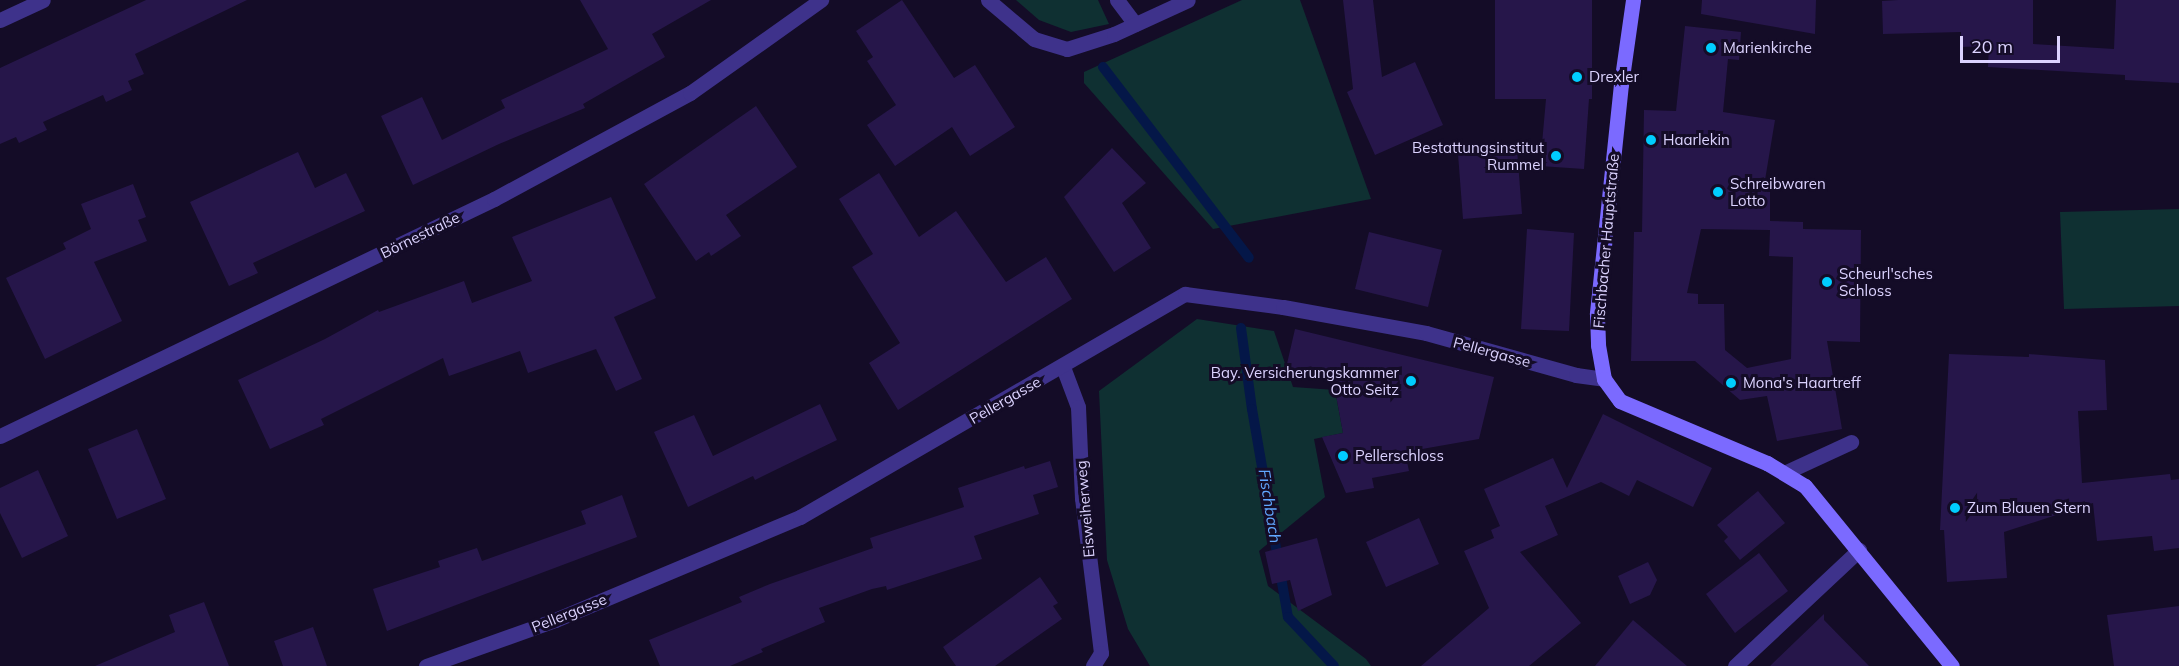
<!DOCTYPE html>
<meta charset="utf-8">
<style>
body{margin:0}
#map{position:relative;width:2179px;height:666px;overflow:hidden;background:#140c27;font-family:Mulish,sans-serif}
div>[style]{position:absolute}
.green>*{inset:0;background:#0f3032}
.stream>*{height:10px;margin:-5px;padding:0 5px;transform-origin:5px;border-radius:5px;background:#041748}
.building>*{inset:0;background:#26164a}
.lane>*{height:15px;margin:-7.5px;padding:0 7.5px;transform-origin:7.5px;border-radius:7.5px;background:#3e328b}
.street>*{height:15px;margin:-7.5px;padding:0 7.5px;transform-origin:7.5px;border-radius:7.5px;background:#3e328b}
.secondary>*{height:15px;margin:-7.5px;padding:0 7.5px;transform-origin:7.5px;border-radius:7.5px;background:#7b6aff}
.dots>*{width:16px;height:16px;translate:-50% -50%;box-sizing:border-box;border:3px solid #140c27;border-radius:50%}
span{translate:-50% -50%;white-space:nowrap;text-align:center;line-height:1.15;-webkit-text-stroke:6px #140c27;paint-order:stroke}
.poi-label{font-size:15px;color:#dcd3ff}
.left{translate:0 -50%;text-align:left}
.right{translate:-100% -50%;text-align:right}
.street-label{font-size:15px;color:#dcd3ff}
.water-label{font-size:16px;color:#61a7ff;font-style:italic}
.scale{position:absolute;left:1960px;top:36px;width:100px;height:27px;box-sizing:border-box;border:3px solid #dcd3ff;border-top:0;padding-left:8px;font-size:18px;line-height:21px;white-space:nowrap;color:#dcd3ff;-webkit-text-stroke:4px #140c27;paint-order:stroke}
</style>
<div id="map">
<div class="green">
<i style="clip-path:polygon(1016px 0,1098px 0,1109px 24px,1071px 32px,1039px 20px)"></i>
<i style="clip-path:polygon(1242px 0,1300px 0,1371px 199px,1213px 229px,1084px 83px,1084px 72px)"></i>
<i style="clip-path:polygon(2179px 209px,2179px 306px,2064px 309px,2060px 212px)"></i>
<i style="clip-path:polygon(1197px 319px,1274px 331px,1293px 387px,1335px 390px,1343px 433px,1314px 439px,1325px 497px,1259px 551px,1268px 586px,1366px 659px,1371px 666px,1150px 666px,1128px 629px,1107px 560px,1099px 391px)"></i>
</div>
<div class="stream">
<i style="left:1103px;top:67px;width:240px;rotate:52.6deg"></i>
<i style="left:1241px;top:328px;width:82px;rotate:82.3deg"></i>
<i style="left:1252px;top:409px;width:211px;rotate:80.2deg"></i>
<i style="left:1288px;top:617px;width:67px;rotate:46.8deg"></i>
</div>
<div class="building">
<i style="clip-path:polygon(146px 0,247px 0,135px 54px,144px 74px,128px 81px,132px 90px,106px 102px,103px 95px,43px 122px,47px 130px,19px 143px,16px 137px,0 144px,0 68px)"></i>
<i style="clip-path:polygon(580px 0,711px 0,652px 34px,665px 57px,583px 104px,585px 108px,499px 144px,413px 185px,381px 116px,422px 97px,442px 140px,505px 108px,501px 100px,608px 49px)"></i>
<i style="clip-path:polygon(902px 0,954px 78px,975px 65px,1015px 127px,970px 156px,952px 127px,895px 166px,867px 125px,896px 105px,867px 61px,873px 57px,856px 31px)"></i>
<i style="clip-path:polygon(1343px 0,1373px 0,1382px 77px,1415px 62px,1443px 125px,1375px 155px,1347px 92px,1353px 89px)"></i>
<i style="clip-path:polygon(1495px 0,1592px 0,1592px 99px,1589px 99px,1584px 169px,1540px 166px,1546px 99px,1495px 99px)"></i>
<i style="clip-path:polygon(1702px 0,1816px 0,1815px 34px,1701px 14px)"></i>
<i style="clip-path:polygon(1898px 0,2033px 0,2033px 44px,2114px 49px,2116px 0,2179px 0,2179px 83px,2125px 80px,2125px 75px,1988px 67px,1989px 46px,1961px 47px,1961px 32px,1883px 34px,1882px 1px)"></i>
<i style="clip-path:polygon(evenodd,1685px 26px,1741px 32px,1739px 60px,1728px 59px,1723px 112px,1775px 120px,1765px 180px,1770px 180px,1770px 221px,1803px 222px,1803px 229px,1861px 230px,1860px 342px,1827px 341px,1842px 429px,1777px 441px,1767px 396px,1740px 400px,1695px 361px,1631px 361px,1634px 232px,1642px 232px,1644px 110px,1676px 111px,1685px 26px,1701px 229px,1770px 230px,1769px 256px,1793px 257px,1791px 359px,1747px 368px,1725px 350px,1724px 304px,1698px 304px,1698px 294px,1687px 293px,1701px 229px)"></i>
<i style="clip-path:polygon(756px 106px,797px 167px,726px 215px,741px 236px,711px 256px,709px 252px,696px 261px,644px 184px)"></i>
<i style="clip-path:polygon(1112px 148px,1146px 183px,1122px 203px,1151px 248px,1114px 272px,1064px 197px)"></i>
<i style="clip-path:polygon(1517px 149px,1522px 214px,1463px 219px,1458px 154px)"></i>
<i style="clip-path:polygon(298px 152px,315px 188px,346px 173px,365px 211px,253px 263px,258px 273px,229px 286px,190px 202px)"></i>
<i style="clip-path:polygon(879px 173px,919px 237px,956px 211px,1006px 282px,1046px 257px,1072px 299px,898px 410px,869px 363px,900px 343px,852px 267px,873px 254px,839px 199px)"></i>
<i style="clip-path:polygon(133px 184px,146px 217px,138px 220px,147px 241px,94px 262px,122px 321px,45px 359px,6px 278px,66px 249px,63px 243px,91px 229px,81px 204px)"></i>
<i style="clip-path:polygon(611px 197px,656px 298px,614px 317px,642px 379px,616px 391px,596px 349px,528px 373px,520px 351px,449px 376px,443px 358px,321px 419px,324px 425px,270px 449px,238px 380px,325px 339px,378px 310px,379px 312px,464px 281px,472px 303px,532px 281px,512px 237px)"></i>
<i style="clip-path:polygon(1527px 229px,1574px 233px,1569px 331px,1521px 329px)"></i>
<i style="clip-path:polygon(1369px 232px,1442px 250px,1428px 307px,1355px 289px)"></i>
<i style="clip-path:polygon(1295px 329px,1494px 377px,1479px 439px,1405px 452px,1409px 471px,1372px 478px,1374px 488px,1346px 493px,1322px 437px,1343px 433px,1333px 379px,1286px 368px)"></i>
<i style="clip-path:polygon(1949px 354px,2029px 357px,2029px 354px,2105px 360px,2107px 410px,2078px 411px,2082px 483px,2170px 474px,2171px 480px,2179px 479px,2179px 548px,2154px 551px,2152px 536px,2097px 541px,2093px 503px,2004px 532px,2007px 578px,1947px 582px,1944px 530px,1940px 530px)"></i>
<i style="clip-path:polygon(820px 404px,837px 440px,755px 480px,753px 476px,688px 507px,654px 432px,694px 415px,713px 456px)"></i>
<i style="clip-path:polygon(1603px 414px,1712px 468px,1693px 507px,1637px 480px,1629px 496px,1601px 482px,1545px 506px,1558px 535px,1520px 552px,1581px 623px,1529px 666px,1421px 666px,1489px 608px,1464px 551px,1494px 538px,1491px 530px,1500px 526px,1484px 489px,1553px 458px,1567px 488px)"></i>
<i style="clip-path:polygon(137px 429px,166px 499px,117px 519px,88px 449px)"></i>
<i style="clip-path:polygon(1050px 461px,1058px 487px,1033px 495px,1039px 514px,974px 536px,982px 559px,887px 590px,886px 586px,872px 589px,819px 608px,825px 622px,761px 649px,763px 652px,730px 666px,660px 666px,649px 640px,742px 602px,739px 597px,770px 584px,873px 548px,870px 538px,964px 507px,958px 488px,1024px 466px,1025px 469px)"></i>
<i style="clip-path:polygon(38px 470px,68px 536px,22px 558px,0 513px,0 488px)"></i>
<i style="clip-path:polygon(1758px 491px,1785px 523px,1740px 560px,1724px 541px,1728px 537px,1717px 525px)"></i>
<i style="clip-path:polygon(622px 495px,637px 537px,387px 631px,373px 589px,440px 567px,438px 561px,477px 548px,482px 561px,586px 524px,581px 511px)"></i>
<i style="clip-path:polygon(1419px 518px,1439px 564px,1386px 587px,1366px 542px)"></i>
<i style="clip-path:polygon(1317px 538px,1332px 595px,1298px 611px,1290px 580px,1272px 584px,1265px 552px)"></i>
<i style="clip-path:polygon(1759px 553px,1788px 591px,1735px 633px,1706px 594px)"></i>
<i style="clip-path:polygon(1648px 562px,1657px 580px,1650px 595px,1630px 604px,1618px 576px)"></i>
<i style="clip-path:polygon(1040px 577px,1058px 603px,1053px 606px,1062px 619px,995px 666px,956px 666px,943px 647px)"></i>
<i style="clip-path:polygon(204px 602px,229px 666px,95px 666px,175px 632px,169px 615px)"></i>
<i style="clip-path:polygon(2179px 606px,2179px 666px,2114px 666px,2107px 615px)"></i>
<i style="clip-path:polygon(1824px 614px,1824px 620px,1869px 666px,1770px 666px)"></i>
<i style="clip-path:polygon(1633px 620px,1687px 666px,1595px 666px)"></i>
<i style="clip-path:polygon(313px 627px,327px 666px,283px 666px,274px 641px)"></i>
</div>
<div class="lane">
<i style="left:1117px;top:0;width:30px;rotate:53deg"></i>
<i style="left:1784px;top:473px;width:74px;rotate:-24.8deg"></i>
<i style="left:1735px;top:666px;width:170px;rotate:-43.1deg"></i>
</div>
<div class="street">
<i style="left:988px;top:0;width:60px;rotate:40.3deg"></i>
<i style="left:1034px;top:39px;width:34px;rotate:17deg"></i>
<i style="left:1067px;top:49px;width:49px;rotate:-17.7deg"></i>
<i style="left:1114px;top:34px;width:81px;rotate:-24.7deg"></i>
<i style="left:0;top:20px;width:47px;rotate:-24.9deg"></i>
<i style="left:1063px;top:367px;width:43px;rotate:69.4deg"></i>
<i style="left:1078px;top:407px;width:91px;rotate:87.5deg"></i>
<i style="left:1082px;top:498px;width:156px;rotate:83deg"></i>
<i style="left:1101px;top:653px;width:15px;rotate:122deg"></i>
<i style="left:0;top:436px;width:548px;rotate:-25.63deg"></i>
<i style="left:494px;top:199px;width:223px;rotate:-28.4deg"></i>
<i style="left:690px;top:93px;width:161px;rotate:-35.4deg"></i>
<i style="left:426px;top:666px;width:137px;rotate:-19.6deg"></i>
<i style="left:555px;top:620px;width:266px;rotate:-22.8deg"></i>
<i style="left:800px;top:517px;width:445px;rotate:-30.1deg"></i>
<i style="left:1185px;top:294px;width:99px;rotate:7.6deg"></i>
<i style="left:1283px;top:307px;width:145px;rotate:10.3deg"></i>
<i style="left:1426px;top:333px;width:156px;rotate:15.6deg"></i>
<i style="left:1576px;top:375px;width:28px;rotate:8deg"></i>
</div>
<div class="secondary">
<i style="left:1633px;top:0;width:85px;rotate:98.1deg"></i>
<i style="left:1621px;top:84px;width:231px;rotate:96deg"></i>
<i style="left:1597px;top:314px;width:31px;rotate:88deg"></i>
<i style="left:1598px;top:345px;width:35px;rotate:80deg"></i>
<i style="left:1604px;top:379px;width:27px;rotate:54deg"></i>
<i style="left:1620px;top:401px;width:160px;rotate:22.9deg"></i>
<i style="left:1767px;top:463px;width:44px;rotate:31.2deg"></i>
<i style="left:1805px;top:486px;width:232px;rotate:50.8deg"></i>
</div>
<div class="dots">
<i style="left:1711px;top:48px;background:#00cdfe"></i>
<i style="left:1577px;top:77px;background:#00cdfe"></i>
<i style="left:1651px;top:140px;background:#00cdfe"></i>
<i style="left:1556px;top:156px;background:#00cdfe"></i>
<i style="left:1718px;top:192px;background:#00cdfe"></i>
<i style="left:1827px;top:282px;background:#00cdfe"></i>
<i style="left:1411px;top:381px;background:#00cdfe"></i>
<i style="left:1731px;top:383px;background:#00cdfe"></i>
<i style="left:1343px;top:456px;background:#00cdfe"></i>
<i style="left:1955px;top:508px;background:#00cdfe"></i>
</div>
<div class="poi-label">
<span class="left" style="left:1723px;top:48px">Marienkirche</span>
<span class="left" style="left:1589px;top:77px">Drexler</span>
<span class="left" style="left:1663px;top:140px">Haarlekin</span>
<span class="right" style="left:1544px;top:156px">Bestattungsinstitut<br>Rummel</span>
<span class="left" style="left:1730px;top:192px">Schreibwaren<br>Lotto</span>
<span class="left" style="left:1839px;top:282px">Scheurl'sches<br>Schloss</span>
<span class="right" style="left:1399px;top:381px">Bay. Versicherungskammer<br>Otto Seitz</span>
<span class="left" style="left:1743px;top:383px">Mona's Haartreff</span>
<span class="left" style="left:1355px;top:456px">Pellerschloss</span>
<span class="left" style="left:1967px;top:508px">Zum Blauen Stern</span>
</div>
<div class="street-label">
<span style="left:420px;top:235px;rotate:-26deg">Börnestraße</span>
<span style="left:1606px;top:241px;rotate:-85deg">Fischbacher Hauptstraße</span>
<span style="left:1492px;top:352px;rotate:15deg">Pellergasse</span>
<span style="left:1005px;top:400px;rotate:-30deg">Pellergasse</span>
<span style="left:1085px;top:509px;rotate:-95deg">Eisweiherweg</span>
<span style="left:569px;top:613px;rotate:-22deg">Pellergasse</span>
</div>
<div class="water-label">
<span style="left:1270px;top:506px;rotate:81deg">Fischbach</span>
</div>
<div class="scale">20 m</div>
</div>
